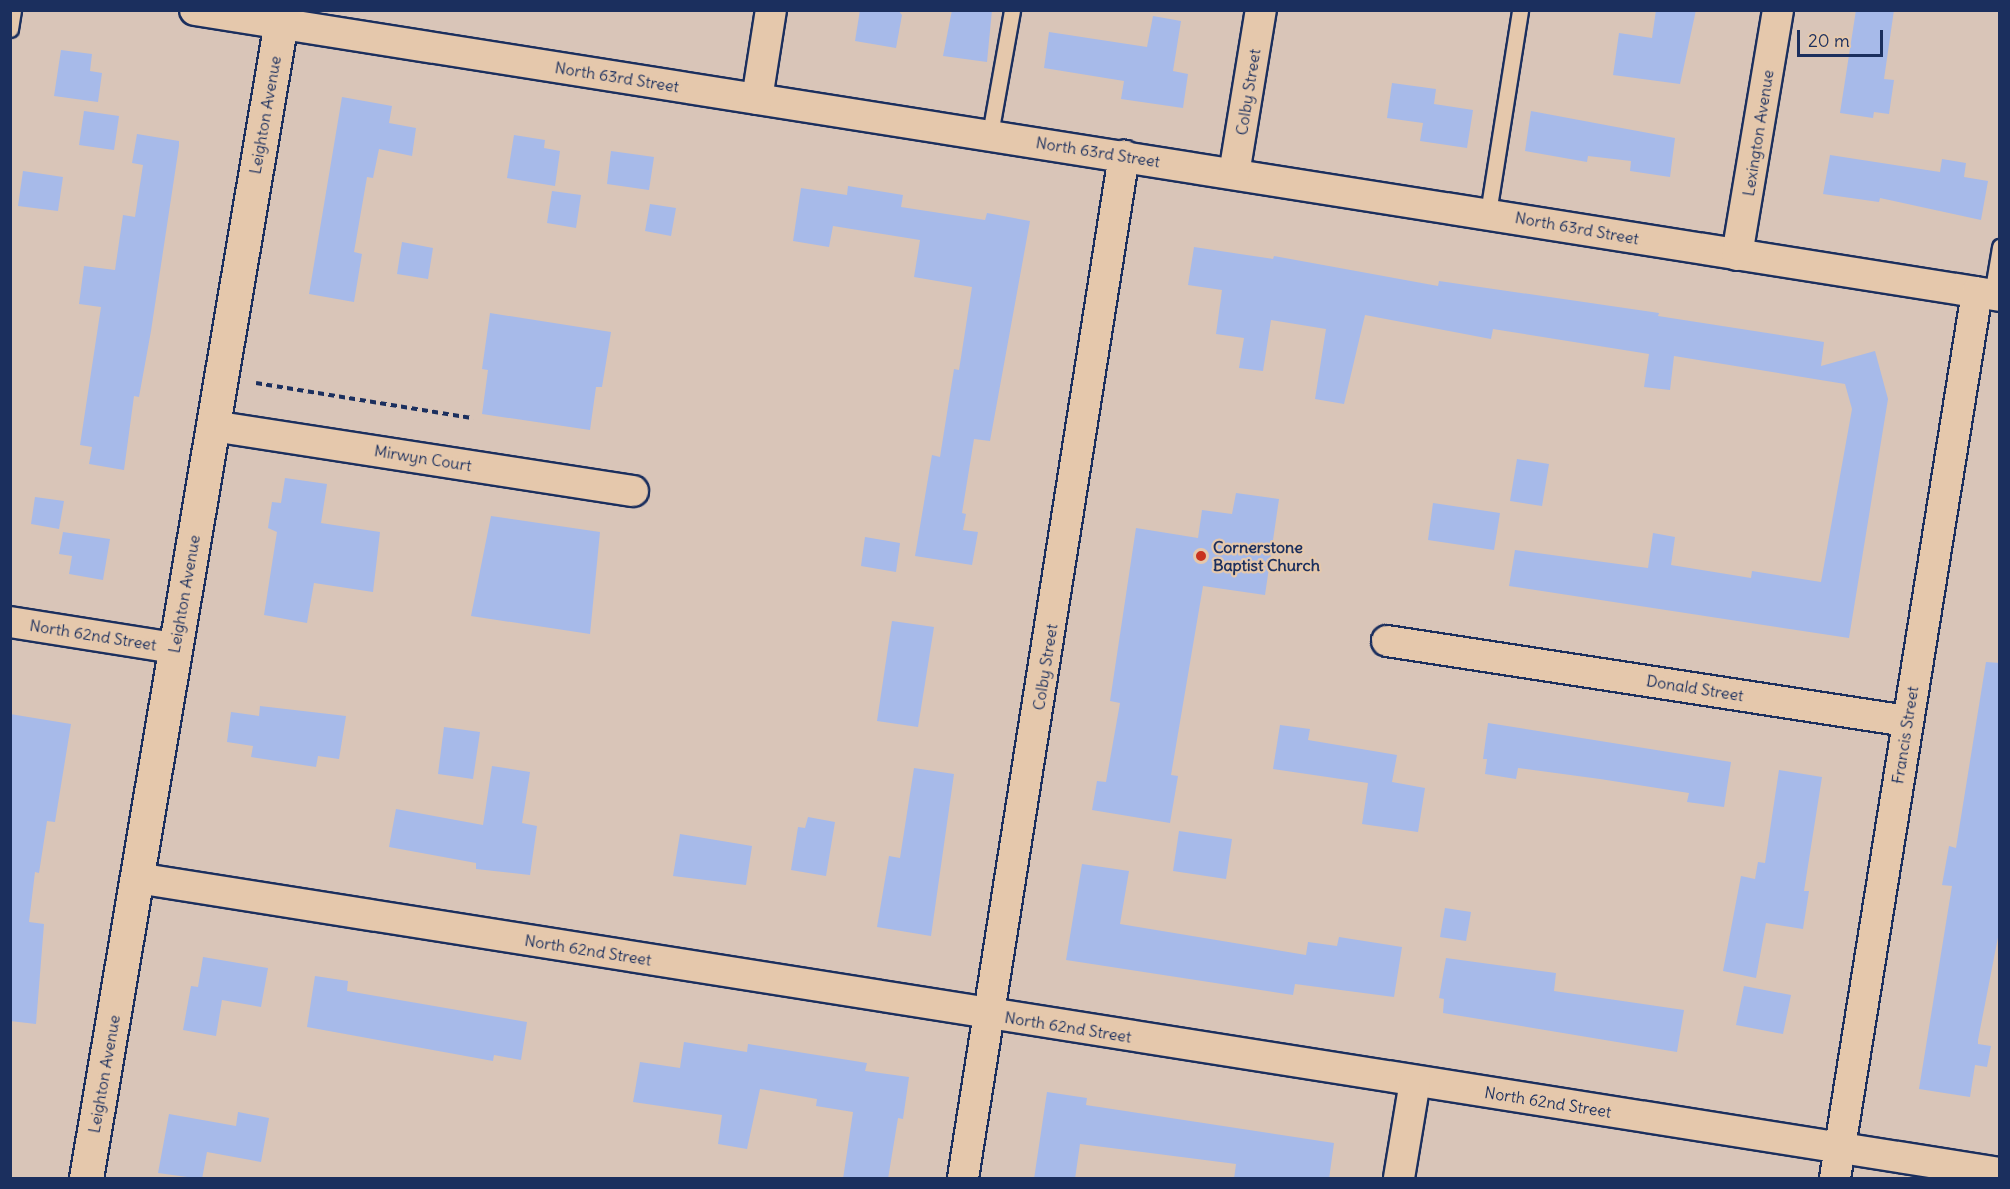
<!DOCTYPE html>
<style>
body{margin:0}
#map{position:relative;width:2010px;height:1189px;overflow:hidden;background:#d9c5b8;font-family:Delius,sans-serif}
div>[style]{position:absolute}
.building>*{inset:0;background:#a7bae9}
.path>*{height:4px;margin-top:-2px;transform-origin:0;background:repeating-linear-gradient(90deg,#1b2f5e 0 6px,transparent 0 10.5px)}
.roads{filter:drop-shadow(2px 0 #1b2f5e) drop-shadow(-2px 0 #1b2f5e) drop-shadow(0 2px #1b2f5e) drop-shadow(0 -2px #1b2f5e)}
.lane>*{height:15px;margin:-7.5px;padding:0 7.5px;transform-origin:7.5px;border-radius:7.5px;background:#e5c8ac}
.street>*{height:30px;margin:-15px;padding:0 15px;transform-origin:15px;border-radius:15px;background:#e5c8ac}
.secondary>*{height:33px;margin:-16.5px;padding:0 16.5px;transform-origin:16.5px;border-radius:16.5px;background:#e5c8ac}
.dots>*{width:16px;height:16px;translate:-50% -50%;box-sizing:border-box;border:3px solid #e5c8ac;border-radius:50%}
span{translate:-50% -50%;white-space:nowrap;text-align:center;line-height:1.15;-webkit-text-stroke:4.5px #e5c8ac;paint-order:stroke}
.street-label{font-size:16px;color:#1b2f5e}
.poi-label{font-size:16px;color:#1b2f5e;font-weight:700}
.left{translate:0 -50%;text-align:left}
.frame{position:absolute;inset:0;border:12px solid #1b2f5e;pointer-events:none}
.scale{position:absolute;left:1797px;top:30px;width:86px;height:27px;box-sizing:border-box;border:3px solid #1b2f5e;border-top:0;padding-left:8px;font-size:18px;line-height:21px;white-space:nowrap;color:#1b2f5e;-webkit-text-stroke:4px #e5c8ac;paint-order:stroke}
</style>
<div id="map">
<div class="building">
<i style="clip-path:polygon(860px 10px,898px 10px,902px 15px,896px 48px,855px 41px)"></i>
<i style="clip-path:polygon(952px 10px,992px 10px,987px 62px,943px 56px)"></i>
<i style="clip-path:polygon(1656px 10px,1696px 10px,1680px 84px,1613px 75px,1619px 33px,1652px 38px)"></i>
<i style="clip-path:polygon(1856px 10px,1894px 10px,1884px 79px,1894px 80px,1889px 114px,1874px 112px,1873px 118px,1840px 113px)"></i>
<i style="clip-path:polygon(1153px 16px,1181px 21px,1173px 71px,1188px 74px,1183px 108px,1121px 99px,1124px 81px,1044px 68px,1049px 32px,1147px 47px)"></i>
<i style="clip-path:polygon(61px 50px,92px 54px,90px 71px,102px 73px,98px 102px,54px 96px)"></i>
<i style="clip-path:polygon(1392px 83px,1436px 89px,1434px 104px,1473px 110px,1467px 148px,1420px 141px,1423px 123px,1387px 118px)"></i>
<i style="clip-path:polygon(342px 97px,392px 106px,389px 123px,416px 128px,412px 156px,379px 149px,373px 178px,367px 177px,354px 252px,362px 254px,354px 302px,309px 294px)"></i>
<i style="clip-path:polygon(84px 111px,119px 116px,114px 150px,79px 145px)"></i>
<i style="clip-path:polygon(1531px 111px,1675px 138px,1670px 177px,1630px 171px,1631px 161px,1588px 156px,1587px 162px,1525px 151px)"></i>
<i style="clip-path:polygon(137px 134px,179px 141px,179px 146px,151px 331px,139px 397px,134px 396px,124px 470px,89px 464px,92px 447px,80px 445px,101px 307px,79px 304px,84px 266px,115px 270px,123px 215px,135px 217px,143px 165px,132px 163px)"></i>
<i style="clip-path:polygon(514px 135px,545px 140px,544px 148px,560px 151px,555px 186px,507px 178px)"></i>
<i style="clip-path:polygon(611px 151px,654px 157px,649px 190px,607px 184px)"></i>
<i style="clip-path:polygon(1830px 155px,1940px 172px,1942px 159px,1966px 163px,1964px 177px,1988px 181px,1981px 220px,1880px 198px,1879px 202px,1823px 194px)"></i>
<i style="clip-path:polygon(23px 171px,63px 177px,58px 211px,18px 206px)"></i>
<i style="clip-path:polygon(848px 186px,903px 195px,901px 207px,985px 220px,987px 213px,1030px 221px,990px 441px,974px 439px,962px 513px,966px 514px,963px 530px,978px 532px,972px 565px,915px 556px,932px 455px,940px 457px,954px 369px,959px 370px,972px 287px,914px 277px,920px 240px,833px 226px,829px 247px,793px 241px,801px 188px,847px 195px)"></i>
<i style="clip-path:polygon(552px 191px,581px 195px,576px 228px,547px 223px)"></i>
<i style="clip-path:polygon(650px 204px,676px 208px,671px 236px,645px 231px)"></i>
<i style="clip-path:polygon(402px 242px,433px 248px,428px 279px,397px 274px)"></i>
<i style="clip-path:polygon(1194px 247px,1273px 259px,1274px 256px,1438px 286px,1439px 281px,1659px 313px,1658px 316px,1824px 342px,1821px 366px,1875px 351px,1888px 399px,1849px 638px,1509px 586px,1515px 550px,1648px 568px,1653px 533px,1675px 537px,1671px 565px,1751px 578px,1752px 571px,1821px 582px,1852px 409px,1845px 384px,1674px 356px,1670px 390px,1644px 387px,1649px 354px,1493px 329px,1491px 339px,1365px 315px,1344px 404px,1315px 399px,1326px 329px,1271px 320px,1263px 371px,1239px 368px,1244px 338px,1216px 334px,1222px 290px,1188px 285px)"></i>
<i style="clip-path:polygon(490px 313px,611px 332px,602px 387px,596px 387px,590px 430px,482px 414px,488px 370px,482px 369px)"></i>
<i style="clip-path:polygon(1517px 459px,1549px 464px,1542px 506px,1510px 501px)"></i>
<i style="clip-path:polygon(285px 478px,327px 484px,321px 523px,380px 532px,373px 592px,314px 583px,307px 623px,264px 615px,277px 532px,268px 528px,272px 502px,281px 503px)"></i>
<i style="clip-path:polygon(1236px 493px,1279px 499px,1265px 595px,1203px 586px,1171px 775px,1178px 776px,1170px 823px,1092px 810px,1097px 781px,1106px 782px,1120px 703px,1110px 701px,1136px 528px,1198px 538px,1202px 510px,1232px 514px)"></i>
<i style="clip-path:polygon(35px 497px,64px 501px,59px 529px,31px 524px)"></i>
<i style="clip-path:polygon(1433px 503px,1500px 513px,1494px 550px,1428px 540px)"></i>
<i style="clip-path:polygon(491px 516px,600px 532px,590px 634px,471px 616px)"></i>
<i style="clip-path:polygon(63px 532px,110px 539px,103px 580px,69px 574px,72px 556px,59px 554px)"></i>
<i style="clip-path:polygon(865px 537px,900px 543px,896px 572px,861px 566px)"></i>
<i style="clip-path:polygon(892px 621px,934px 627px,918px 727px,877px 721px)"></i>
<i style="clip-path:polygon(1986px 662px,2000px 663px,2000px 927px,1978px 1040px,1978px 1044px,1991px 1046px,1987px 1067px,1975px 1065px,1970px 1097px,1919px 1089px,1952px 886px,1942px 885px,1949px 846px,1956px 848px)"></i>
<i style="clip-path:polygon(260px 706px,346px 716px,339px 759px,318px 756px,316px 767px,251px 757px,253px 746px,227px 742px,231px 712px,259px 716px)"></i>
<i style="clip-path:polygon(10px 714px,71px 724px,55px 822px,47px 821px,39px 873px,35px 872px,29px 922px,44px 924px,36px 1024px,10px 1021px)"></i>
<i style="clip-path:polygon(1488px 723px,1731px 762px,1724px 807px,1687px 802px,1689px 793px,1600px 779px,1518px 768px,1516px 779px,1485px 774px,1487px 759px,1483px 759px)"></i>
<i style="clip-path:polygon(1280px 725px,1310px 729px,1308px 740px,1397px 755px,1392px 782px,1425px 788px,1418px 832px,1362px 824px,1368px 783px,1273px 769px)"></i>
<i style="clip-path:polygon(444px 727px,480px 732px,473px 779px,438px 774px)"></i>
<i style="clip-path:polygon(492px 766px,530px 772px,522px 823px,537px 826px,530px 875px,476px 869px,476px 863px,389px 847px,396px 809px,483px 825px)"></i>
<i style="clip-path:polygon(914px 768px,954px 774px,931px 936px,877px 927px,889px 856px,900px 858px)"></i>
<i style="clip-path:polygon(1779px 770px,1822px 777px,1804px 891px,1809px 891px,1803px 929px,1766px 923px,1756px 978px,1723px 971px,1741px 876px,1755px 879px,1758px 862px,1765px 863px)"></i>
<i style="clip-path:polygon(808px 817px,835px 822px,826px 876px,791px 870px,798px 827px,805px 828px)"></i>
<i style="clip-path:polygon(1179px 831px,1232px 839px,1226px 879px,1173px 871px)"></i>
<i style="clip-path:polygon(680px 834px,752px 846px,746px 885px,673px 876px)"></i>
<i style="clip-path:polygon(1082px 864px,1129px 871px,1120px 924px,1306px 955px,1308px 942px,1337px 946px,1339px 937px,1402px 947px,1394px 997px,1295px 984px,1293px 995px,1066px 960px)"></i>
<i style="clip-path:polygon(1445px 908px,1471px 912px,1466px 941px,1440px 937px)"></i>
<i style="clip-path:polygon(203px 957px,268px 968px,261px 1007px,222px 1000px,216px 1036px,183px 1030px,191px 986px,198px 987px)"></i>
<i style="clip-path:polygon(1446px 958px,1556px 973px,1554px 991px,1684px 1010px,1677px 1052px,1443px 1013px,1444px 999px,1439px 998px)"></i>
<i style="clip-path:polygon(315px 976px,348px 981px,347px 991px,527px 1022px,521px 1060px,494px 1055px,493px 1061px,307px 1027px)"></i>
<i style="clip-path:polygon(1744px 986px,1791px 995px,1783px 1034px,1736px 1025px)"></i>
<i style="clip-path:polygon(684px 1042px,747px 1052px,748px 1044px,867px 1063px,865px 1071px,909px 1077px,903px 1119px,898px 1118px,888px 1179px,843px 1179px,853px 1112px,816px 1106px,817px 1099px,760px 1089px,747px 1149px,718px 1144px,722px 1115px,633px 1102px,640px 1062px,680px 1068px)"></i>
<i style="clip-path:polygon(1047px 1092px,1087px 1098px,1086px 1105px,1334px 1143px,1329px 1179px,1234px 1179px,1236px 1164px,1080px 1144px,1075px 1179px,1034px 1179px)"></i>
<i style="clip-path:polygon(238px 1112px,269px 1118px,261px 1162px,207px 1152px,202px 1179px,158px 1173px,169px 1114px,236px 1126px)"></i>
</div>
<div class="path">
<i style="left:256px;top:383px;width:220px;rotate:9.2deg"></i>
</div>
<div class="roads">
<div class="lane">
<i style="left:10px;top:29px;width:19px;rotate:-81deg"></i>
<i style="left:990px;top:134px;width:126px;rotate:-79.9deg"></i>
<i style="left:1488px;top:213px;width:206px;rotate:-81deg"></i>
<i style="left:1992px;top:295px;width:49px;rotate:-80.5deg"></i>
</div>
<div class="street">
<i style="left:195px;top:10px;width:1828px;rotate:9deg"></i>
<i style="left:757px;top:99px;width:90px;rotate:-81.1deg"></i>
<i style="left:1234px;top:174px;width:166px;rotate:-80.7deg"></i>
<i style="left:1737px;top:255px;width:248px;rotate:-80.5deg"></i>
<i style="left:213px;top:426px;width:425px;rotate:8.8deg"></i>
<i style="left:10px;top:622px;width:167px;rotate:9deg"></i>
<i style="left:1387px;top:641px;width:526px;rotate:8.75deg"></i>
<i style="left:137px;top:878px;width:1886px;rotate:9deg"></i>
<i style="left:963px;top:1178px;width:1035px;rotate:-81.05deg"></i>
<i style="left:1399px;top:1178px;width:98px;rotate:-80.6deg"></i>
<i style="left:1835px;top:1178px;width:897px;rotate:-80.89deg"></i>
</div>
<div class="secondary">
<i style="left:86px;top:1178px;width:1184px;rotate:-80.43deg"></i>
</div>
</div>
<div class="dots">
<i style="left:1201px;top:556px;background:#c8321e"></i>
</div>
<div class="street-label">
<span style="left:617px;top:77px;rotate:9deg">North 63rd Street</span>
<span style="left:1248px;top:92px;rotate:-81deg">Colby Street</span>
<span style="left:265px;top:115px;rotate:-80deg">Leighton Avenue</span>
<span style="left:1758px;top:133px;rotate:-81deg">Lexington Avenue</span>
<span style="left:1098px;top:152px;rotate:9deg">North 63rd Street</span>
<span style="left:1577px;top:228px;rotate:10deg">North 63rd Street</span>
<span style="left:423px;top:458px;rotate:9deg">Mirwyn Court</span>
<span style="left:184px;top:594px;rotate:-80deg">Leighton Avenue</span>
<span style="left:93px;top:635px;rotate:9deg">North 62nd Street</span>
<span style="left:1045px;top:667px;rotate:-81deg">Colby Street</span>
<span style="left:1695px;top:688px;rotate:9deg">Donald Street</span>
<span style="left:1905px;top:735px;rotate:-81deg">Francis Street</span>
<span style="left:588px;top:950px;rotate:9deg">North 62nd Street</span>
<span style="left:1068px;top:1027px;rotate:9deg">North 62nd Street</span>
<span style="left:104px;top:1074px;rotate:-80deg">Leighton Avenue</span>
<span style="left:1548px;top:1102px;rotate:9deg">North 62nd Street</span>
</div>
<div class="poi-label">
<span class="left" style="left:1213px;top:556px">Cornerstone<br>Baptist Church</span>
</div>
<div class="frame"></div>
<div class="scale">20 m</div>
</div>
